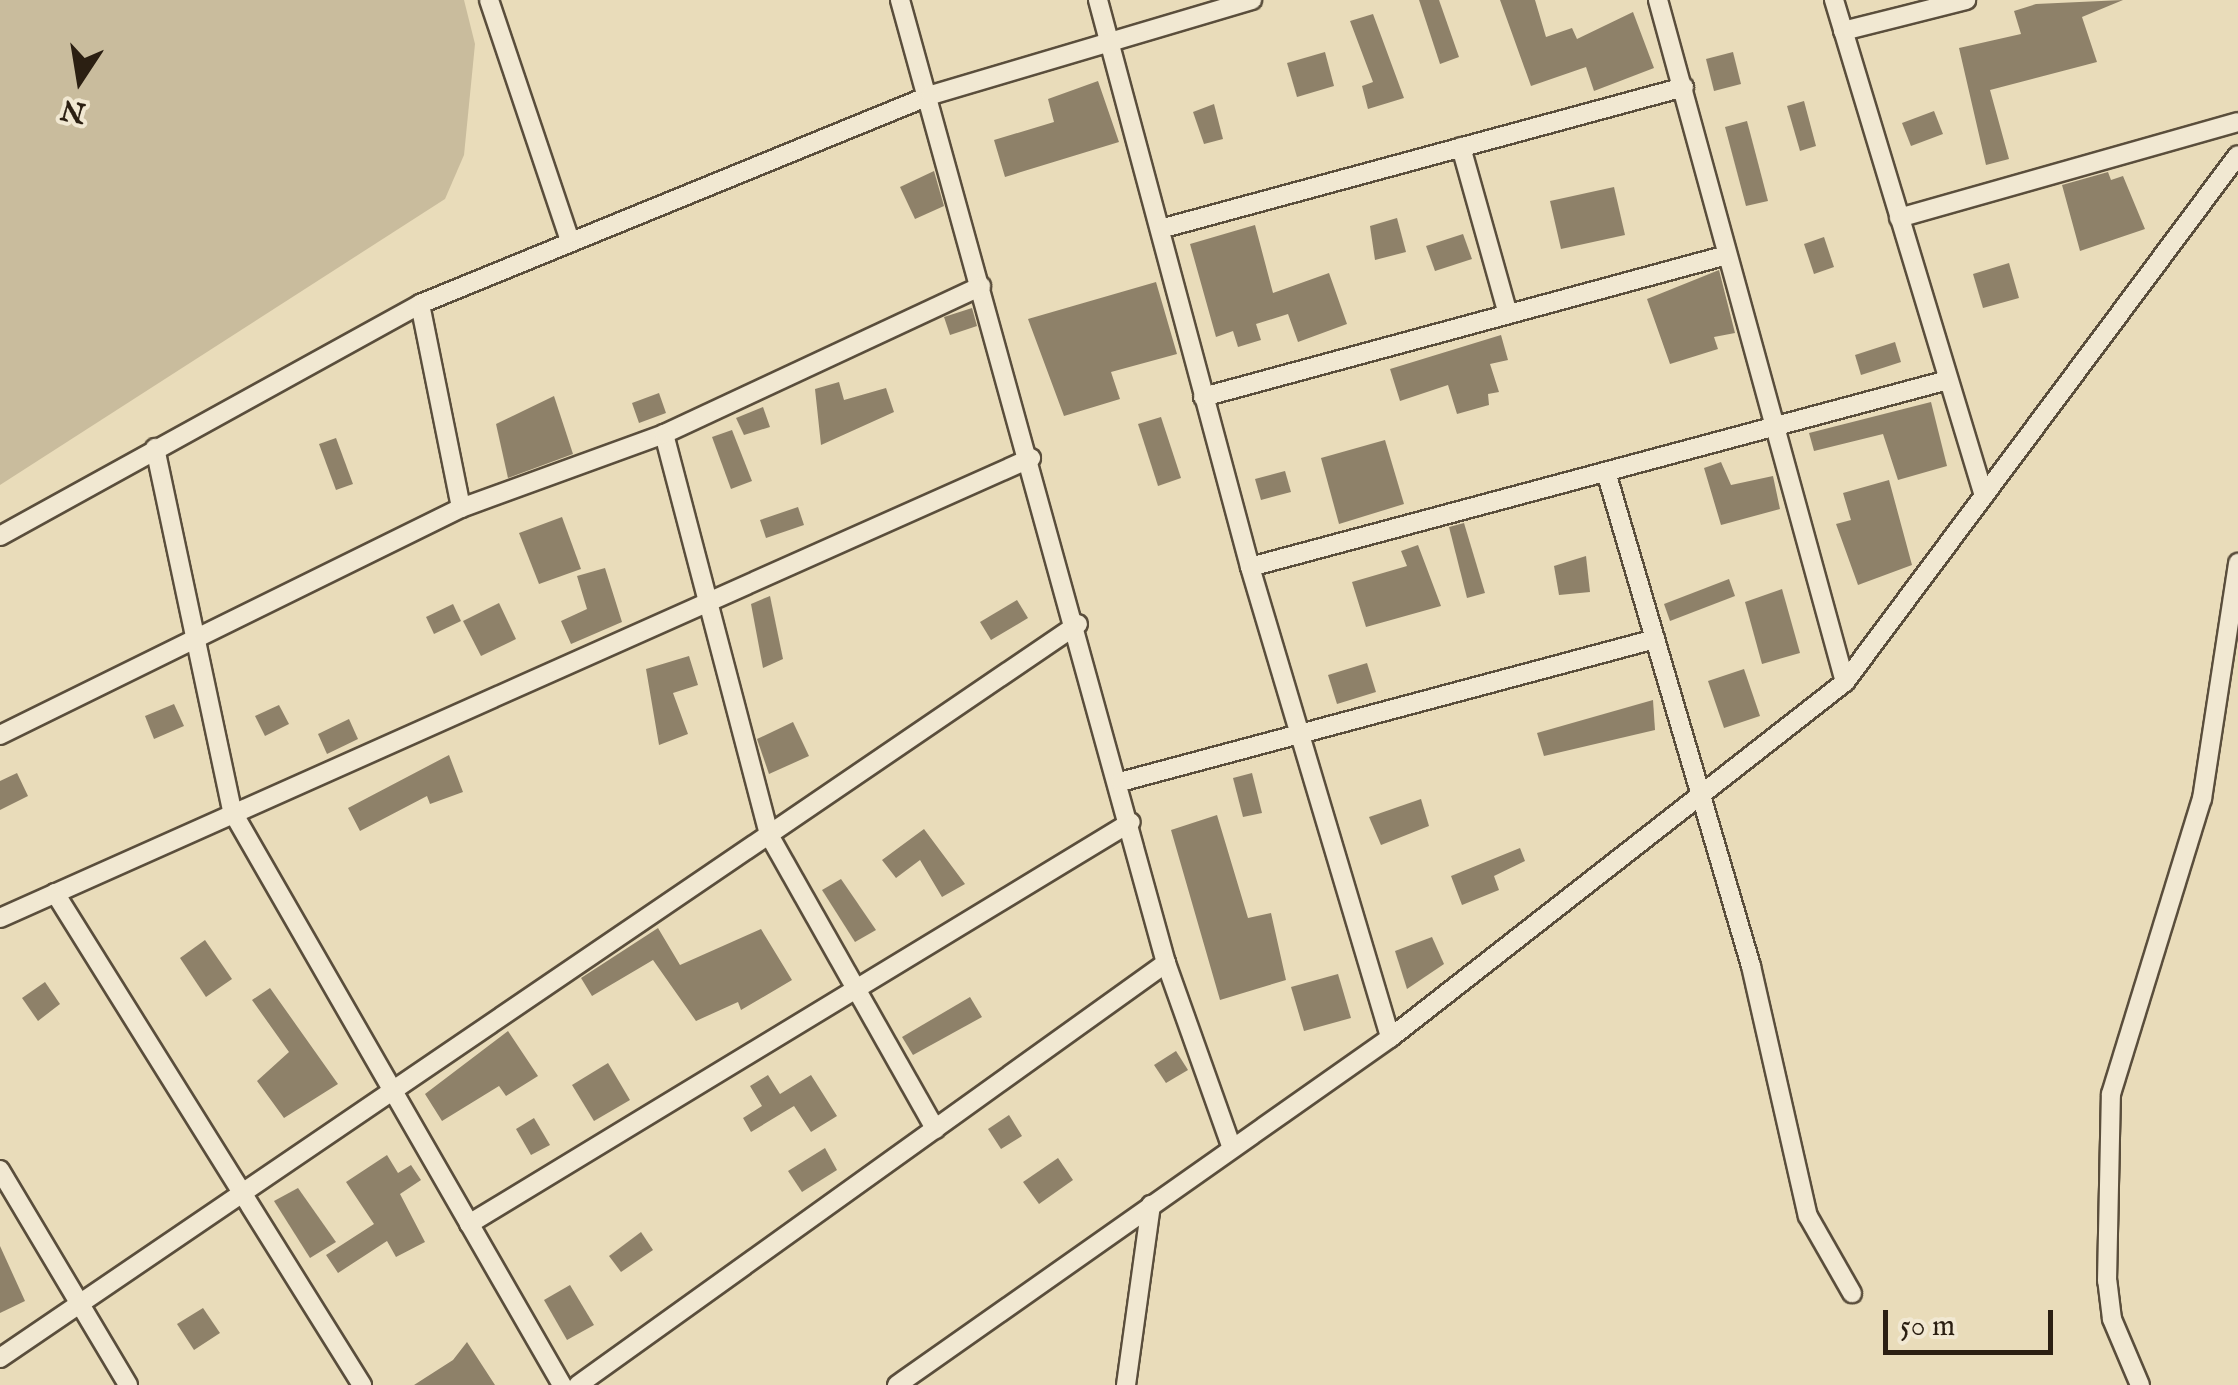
<!DOCTYPE html>
<style>
body{margin:0}
#map{position:relative;width:2238px;height:1385px;overflow:hidden;background:#e9dcba;font-family:"IM FELL English",serif}
div>[style]{position:absolute}
.green>*{inset:0;background:#c9bc9d}
.building>*{inset:0;background:#8e8169}
.roads{filter:drop-shadow(2px 0 #5a4e3c) drop-shadow(-2px 0 #5a4e3c) drop-shadow(0 2px #5a4e3c) drop-shadow(0 -2px #5a4e3c)}
.street>*{height:18px;margin:-9px;padding:0 9px;transform-origin:9px;border-radius:9px;background:#f1e8d2}
span{translate:-50% -50%;white-space:nowrap;text-align:center;line-height:1.15;-webkit-text-stroke:8px #f1e8d2;paint-order:stroke}
.north{position:absolute;left:30px;top:30px;width:100px;height:100px;-webkit-text-stroke:8px #f1e8d2;paint-order:stroke;rotate:192deg;font-size:28px;font-weight:700;line-height:40px;text-align:center;color:#2b1f12}
.north::after{content:'';display:block;margin:auto;width:35px;height:45px;background:#2b1f12;clip-path:polygon(50% 0,100% 100%,50% 72%,0 100%)}
.scale{position:absolute;left:1883px;top:1310px;width:170px;height:45px;box-sizing:border-box;border:5px solid #2b1f12;border-top:0;padding-left:12px;font-size:30px;line-height:35px;white-space:nowrap;color:#2b1f12;-webkit-text-stroke:8px #f1e8d2;paint-order:stroke}
</style>
<div id="map">
<div class="green">
<i style="clip-path:polygon(0 0,464px 0,475px 44px,464px 155px,445px 199px,0 485px)"></i>
</div>
<div class="building">
<i style="clip-path:polygon(1419px 0,1439px 0,1459px 57px,1440px 64px)"></i>
<i style="clip-path:polygon(1500px 0,1535px 0,1546px 37px,1572px 28px,1577px 39px,1633px 12px,1654px 68px,1594px 91px,1586px 67px,1531px 86px)"></i>
<i style="clip-path:polygon(2123px 0,2082px 17px,2097px 62px,1990px 90px,2009px 159px,1986px 165px,1959px 48px,2021px 34px,2014px 11px,2036px 4px)"></i>
<i style="clip-path:polygon(1373px 14px,1404px 98px,1368px 109px,1362px 86px,1373px 82px,1350px 21px)"></i>
<i style="clip-path:polygon(1325px 52px,1334px 86px,1297px 97px,1287px 63px)"></i>
<i style="clip-path:polygon(1733px 52px,1741px 84px,1714px 91px,1706px 59px)"></i>
<i style="clip-path:polygon(1098px 81px,1119px 142px,1005px 177px,994px 140px,1054px 122px,1048px 99px)"></i>
<i style="clip-path:polygon(1804px 101px,1816px 146px,1800px 151px,1787px 106px)"></i>
<i style="clip-path:polygon(1214px 104px,1223px 139px,1204px 144px,1193px 112px)"></i>
<i style="clip-path:polygon(1934px 111px,1943px 134px,1911px 146px,1902px 123px)"></i>
<i style="clip-path:polygon(1747px 121px,1768px 201px,1746px 206px,1725px 127px)"></i>
<i style="clip-path:polygon(934px 171px,944px 206px,915px 219px,900px 187px)"></i>
<i style="clip-path:polygon(2108px 172px,2111px 180px,2123px 176px,2145px 229px,2080px 251px,2062px 185px)"></i>
<i style="clip-path:polygon(1614px 187px,1625px 235px,1561px 249px,1550px 201px)"></i>
<i style="clip-path:polygon(1397px 218px,1406px 252px,1375px 260px,1370px 226px)"></i>
<i style="clip-path:polygon(1255px 225px,1273px 293px,1329px 273px,1347px 324px,1298px 342px,1288px 314px,1256px 324px,1261px 340px,1238px 347px,1233px 331px,1216px 337px,1190px 244px)"></i>
<i style="clip-path:polygon(1463px 234px,1472px 259px,1435px 271px,1426px 246px)"></i>
<i style="clip-path:polygon(1824px 237px,1834px 267px,1814px 274px,1804px 244px)"></i>
<i style="clip-path:polygon(2009px 263px,2019px 298px,1983px 308px,1973px 274px)"></i>
<i style="clip-path:polygon(1719px 270px,1735px 333px,1714px 337px,1718px 349px,1670px 364px,1647px 299px)"></i>
<i style="clip-path:polygon(1156px 282px,1177px 354px,1111px 372px,1120px 399px,1064px 416px,1028px 319px)"></i>
<i style="clip-path:polygon(972px 308px,977px 326px,950px 335px,944px 317px)"></i>
<i style="clip-path:polygon(1501px 335px,1508px 360px,1490px 364px,1499px 392px,1488px 394px,1489px 405px,1457px 414px,1448px 385px,1400px 401px,1390px 369px)"></i>
<i style="clip-path:polygon(1895px 342px,1901px 362px,1861px 375px,1855px 355px)"></i>
<i style="clip-path:polygon(839px 382px,844px 400px,886px 388px,894px 412px,821px 445px,815px 389px)"></i>
<i style="clip-path:polygon(659px 393px,666px 413px,639px 423px,632px 403px)"></i>
<i style="clip-path:polygon(554px 396px,573px 454px,508px 478px,496px 424px)"></i>
<i style="clip-path:polygon(1931px 402px,1947px 466px,1898px 480px,1883px 434px,1814px 451px,1809px 433px)"></i>
<i style="clip-path:polygon(763px 407px,770px 427px,744px 435px,736px 418px)"></i>
<i style="clip-path:polygon(1161px 417px,1181px 478px,1158px 486px,1138px 424px)"></i>
<i style="clip-path:polygon(732px 430px,752px 481px,731px 489px,712px 437px)"></i>
<i style="clip-path:polygon(336px 438px,353px 484px,336px 490px,319px 444px)"></i>
<i style="clip-path:polygon(1385px 440px,1404px 504px,1339px 524px,1321px 458px)"></i>
<i style="clip-path:polygon(1721px 462px,1731px 485px,1773px 476px,1780px 509px,1721px 525px,1704px 468px)"></i>
<i style="clip-path:polygon(1285px 471px,1291px 492px,1261px 500px,1255px 479px)"></i>
<i style="clip-path:polygon(1889px 480px,1912px 565px,1858px 585px,1836px 524px,1851px 520px,1843px 493px)"></i>
<i style="clip-path:polygon(798px 507px,804px 525px,766px 538px,760px 520px)"></i>
<i style="clip-path:polygon(562px 517px,581px 569px,539px 584px,519px 533px)"></i>
<i style="clip-path:polygon(1464px 523px,1485px 593px,1467px 598px,1449px 527px)"></i>
<i style="clip-path:polygon(1418px 545px,1441px 606px,1366px 627px,1352px 582px,1407px 566px,1401px 551px)"></i>
<i style="clip-path:polygon(1586px 556px,1590px 592px,1559px 595px,1554px 566px)"></i>
<i style="clip-path:polygon(605px 568px,622px 622px,571px 644px,561px 621px,587px 609px,577px 576px)"></i>
<i style="clip-path:polygon(1729px 579px,1735px 596px,1670px 621px,1664px 604px)"></i>
<i style="clip-path:polygon(1782px 589px,1800px 653px,1762px 664px,1745px 602px)"></i>
<i style="clip-path:polygon(770px 596px,783px 659px,763px 668px,751px 604px)"></i>
<i style="clip-path:polygon(1017px 600px,1028px 618px,991px 640px,980px 622px)"></i>
<i style="clip-path:polygon(499px 603px,516px 639px,481px 656px,463px 621px)"></i>
<i style="clip-path:polygon(453px 604px,461px 621px,434px 634px,426px 617px)"></i>
<i style="clip-path:polygon(689px 656px,698px 685px,673px 693px,688px 734px,659px 745px,646px 669px)"></i>
<i style="clip-path:polygon(1367px 663px,1376px 692px,1337px 704px,1328px 675px)"></i>
<i style="clip-path:polygon(1744px 669px,1760px 716px,1724px 728px,1708px 681px)"></i>
<i style="clip-path:polygon(1653px 700px,1655px 730px,1544px 756px,1537px 733px)"></i>
<i style="clip-path:polygon(174px 704px,184px 726px,154px 739px,145px 716px)"></i>
<i style="clip-path:polygon(279px 705px,289px 724px,265px 736px,255px 716px)"></i>
<i style="clip-path:polygon(349px 719px,358px 739px,327px 754px,318px 734px)"></i>
<i style="clip-path:polygon(793px 722px,809px 756px,769px 774px,757px 739px)"></i>
<i style="clip-path:polygon(449px 755px,463px 792px,430px 804px,427px 796px,360px 831px,348px 808px)"></i>
<i style="clip-path:polygon(17px 773px,28px 796px,0 810px,0 781px)"></i>
<i style="clip-path:polygon(1252px 773px,1262px 813px,1243px 817px,1233px 778px)"></i>
<i style="clip-path:polygon(1421px 799px,1429px 826px,1381px 845px,1369px 817px)"></i>
<i style="clip-path:polygon(1217px 815px,1248px 918px,1271px 913px,1286px 980px,1220px 1000px,1171px 830px)"></i>
<i style="clip-path:polygon(924px 829px,965px 884px,942px 897px,920px 860px,896px 878px,882px 860px)"></i>
<i style="clip-path:polygon(1520px 848px,1525px 861px,1494px 876px,1499px 890px,1462px 905px,1451px 876px)"></i>
<i style="clip-path:polygon(841px 879px,876px 930px,855px 942px,822px 890px)"></i>
<i style="clip-path:polygon(658px 928px,680px 965px,761px 929px,792px 980px,741px 1010px,738px 1002px,696px 1021px,653px 960px,592px 996px,581px 978px)"></i>
<i style="clip-path:polygon(1432px 937px,1444px 964px,1407px 989px,1395px 951px)"></i>
<i style="clip-path:polygon(205px 940px,232px 979px,206px 997px,180px 958px)"></i>
<i style="clip-path:polygon(1338px 974px,1351px 1018px,1304px 1031px,1291px 987px)"></i>
<i style="clip-path:polygon(45px 982px,60px 1004px,38px 1021px,22px 998px)"></i>
<i style="clip-path:polygon(270px 988px,338px 1084px,284px 1118px,257px 1081px,289px 1052px,252px 1000px)"></i>
<i style="clip-path:polygon(970px 997px,982px 1017px,913px 1055px,902px 1037px)"></i>
<i style="clip-path:polygon(508px 1031px,538px 1076px,506px 1096px,499px 1086px,442px 1121px,425px 1094px)"></i>
<i style="clip-path:polygon(1176px 1051px,1188px 1070px,1166px 1083px,1154px 1065px)"></i>
<i style="clip-path:polygon(608px 1063px,630px 1100px,594px 1121px,572px 1085px)"></i>
<i style="clip-path:polygon(768px 1075px,780px 1094px,811px 1075px,837px 1116px,811px 1132px,794px 1106px,751px 1132px,743px 1118px,762px 1106px,750px 1086px)"></i>
<i style="clip-path:polygon(1009px 1115px,1022px 1136px,1001px 1149px,988px 1129px)"></i>
<i style="clip-path:polygon(534px 1118px,550px 1145px,531px 1155px,516px 1129px)"></i>
<i style="clip-path:polygon(825px 1148px,837px 1170px,802px 1192px,788px 1171px)"></i>
<i style="clip-path:polygon(387px 1155px,398px 1173px,411px 1165px,421px 1180px,400px 1194px,425px 1242px,396px 1257px,387px 1241px,338px 1273px,326px 1255px,374px 1224px,346px 1182px)"></i>
<i style="clip-path:polygon(1058px 1158px,1073px 1180px,1039px 1204px,1023px 1182px)"></i>
<i style="clip-path:polygon(298px 1188px,336px 1242px,310px 1258px,274px 1201px)"></i>
<i style="clip-path:polygon(641px 1232px,653px 1250px,621px 1272px,609px 1256px)"></i>
<i style="clip-path:polygon(0 1246px,25px 1301px,0 1313px)"></i>
<i style="clip-path:polygon(570px 1285px,594px 1325px,567px 1340px,544px 1300px)"></i>
<i style="clip-path:polygon(203px 1308px,220px 1333px,194px 1350px,177px 1324px)"></i>
<i style="clip-path:polygon(467px 1342px,495px 1385px,414px 1385px,453px 1360px)"></i>
</div>
<div class="roads">
<div class="street">
<i style="left:489px;top:0;width:253px;rotate:71.4deg"></i>
<i style="left:900px;top:0;width:999px;rotate:74.56deg"></i>
<i style="left:1166px;top:963px;width:196px;rotate:70.4deg"></i>
<i style="left:1098px;top:0;width:587px;rotate:74.99deg"></i>
<i style="left:1250px;top:567px;width:491px;rotate:73.4deg"></i>
<i style="left:1658px;top:0;width:707px;rotate:74.67deg"></i>
<i style="left:1834px;top:0;width:518px;rotate:73.17deg"></i>
<i style="left:1843px;top:31px;width:127px;rotate:-14.1deg"></i>
<i style="left:1461px;top:147px;width:173px;rotate:74.3deg"></i>
<i style="left:1899px;top:218px;width:352px;rotate:-15.8deg"></i>
<i style="left:1160px;top:229px;width:543px;rotate:-15.16deg"></i>
<i style="left:420px;top:304px;width:208px;rotate:78.6deg"></i>
<i style="left:1203px;top:397px;width:543px;rotate:-15.16deg"></i>
<i style="left:664px;top:434px;width:415px;rotate:75.3deg"></i>
<i style="left:769px;top:835px;width:338px;rotate:60.5deg"></i>
<i style="left:155px;top:448px;width:371px;rotate:78deg"></i>
<i style="left:232px;top:811px;width:662px;rotate:60.1deg"></i>
<i style="left:1606px;top:472px;width:515px;rotate:73.64deg"></i>
<i style="left:1751px;top:966px;width:256px;rotate:77.2deg"></i>
<i style="left:1808px;top:1216px;width:89px;rotate:60.3deg"></i>
<i style="left:0;top:536px;width:480px;rotate:-28.9deg"></i>
<i style="left:420px;top:304px;width:552px;rotate:-22.24deg"></i>
<i style="left:931px;top:95px;width:335px;rotate:-16.5deg"></i>
<i style="left:1250px;top:567px;width:723px;rotate:-15deg"></i>
<i style="left:0;top:735px;width:514px;rotate:-26.22deg"></i>
<i style="left:461px;top:508px;width:216px;rotate:-20deg"></i>
<i style="left:664px;top:434px;width:350px;rotate:-25deg"></i>
<i style="left:1120px;top:782px;width:554px;rotate:-14.96deg"></i>
<i style="left:55px;top:893px;width:580px;rotate:58.04deg"></i>
<i style="left:0;top:918px;width:1129px;rotate:-24.04deg"></i>
<i style="left:0;top:1170px;width:250px;rotate:59.2deg"></i>
<i style="left:469px;top:1224px;width:774px;rotate:-31.27deg"></i>
<i style="left:0;top:1358px;width:1304px;rotate:-34.25deg"></i>
<i style="left:578px;top:1385px;width:724px;rotate:-35.67deg"></i>
<i style="left:897px;top:1385px;width:603px;rotate:-35.14deg"></i>
<i style="left:1390px;top:1038px;width:578px;rotate:-38.04deg"></i>
<i style="left:1845px;top:682px;width:657px;rotate:-53.29deg"></i>
<i style="left:1126px;top:1385px;width:182px;rotate:-82.1deg"></i>
<i style="left:2140px;top:1385px;width:72px;rotate:-113deg"></i>
<i style="left:2112px;top:1319px;width:38px;rotate:-97deg"></i>
<i style="left:2107px;top:1281px;width:187px;rotate:-88.8deg"></i>
<i style="left:2111px;top:1094px;width:309px;rotate:-72.9deg"></i>
<i style="left:2202px;top:799px;width:239px;rotate:-81.3deg"></i>
</div>
</div>
<div class="north">N</div>
<div class="scale">50 m</div>
</div>
